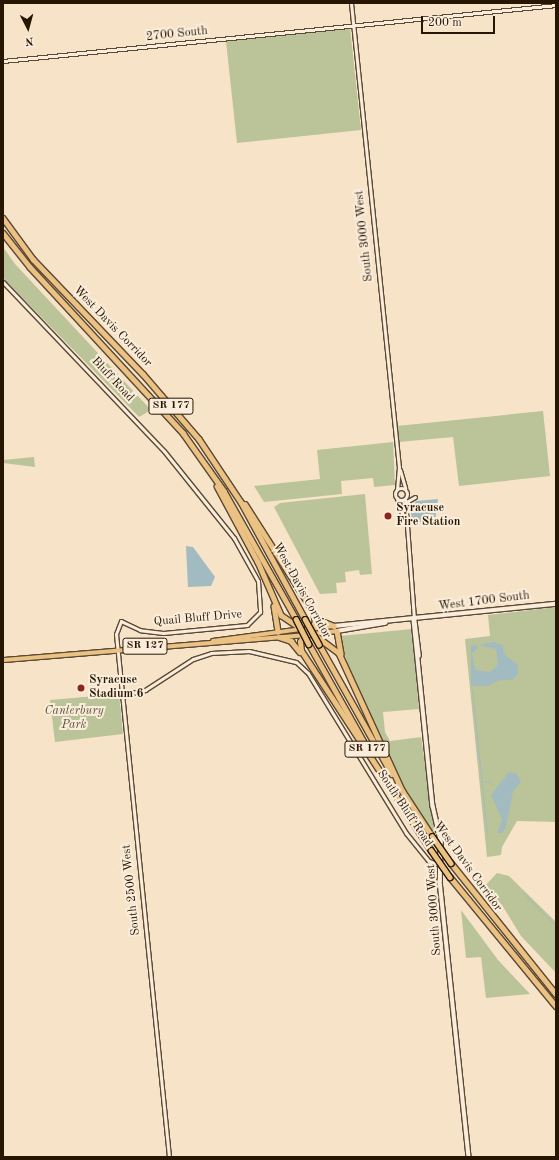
<!DOCTYPE html>
<style>
body{margin:0}
#map{position:relative;width:559px;height:1160px;overflow:hidden;background:#f7e3c8;font-family:"Old Standard TT",serif}
div>[style]{position:absolute}
.green>*{inset:0;background:#bac498}
.water>*{inset:0;background:#a2bbc0}
.stream>*{height:1px;margin:-0.5px;padding:0 0.5px;transform-origin:0.5px;border-radius:0.5px;background:#a2bbc0}
.roads{filter:drop-shadow(1px 0 #5a4934) drop-shadow(-1px 0 #5a4934) drop-shadow(0 1px #5a4934) drop-shadow(0 -1px #5a4934)}
.tertiary>*{height:3px;margin:-1.5px;padding:0 1.5px;transform-origin:1.5px;border-radius:1.5px;background:#faeddb}
.tertiary>.ring{margin:-1.5px;padding:0;box-sizing:content-box;background:none;border:3px solid #faeddb;border-radius:50%}
.secondary>*{height:3.5px;margin:-1.75px;padding:0 1.75px;transform-origin:1.75px;border-radius:1.75px;background:#faeddb}
.primary>*{height:3.5px;margin:-1.75px;padding:0 1.75px;transform-origin:1.75px;border-radius:1.75px;background:#ecc284}
.motorway>*{height:4.5px;margin:-2.25px;padding:0 2.25px;transform-origin:2.25px;border-radius:2.25px;background:#ecc284}
.bridges{filter:drop-shadow(1px 0 #261602) drop-shadow(-1px 0 #261602) drop-shadow(0 1px #261602) drop-shadow(0 -1px #261602)}
.motorway-bridge>*{height:4.5px;margin:-2.25px;padding:0 2.25px;transform-origin:2.25px;border-radius:2.25px;background:#ecc284}
.dots>*{width:11px;height:11px;translate:-50% -50%;box-sizing:border-box;border:2px solid #faeddb;border-radius:50%}
span{translate:-50% -50%;white-space:nowrap;text-align:center;line-height:1.15;-webkit-text-stroke:4px #faeddb;paint-order:stroke}
.shield-label span{padding:1px 3px;background:#faeddb;border:1px solid;border-radius:3px;-webkit-text-stroke-width:0}
.shield-label{font-size:11px;color:#261602;font-weight:700}
.street-label{font-size:12px;color:#261602}
.poi-label{font-size:12px;color:#261602;font-weight:700}
.left{translate:0 -50%;text-align:left}
.park-label{font-size:12px;color:#5a5336;font-style:italic}
.frame{position:absolute;inset:0;border:4px solid #261602;pointer-events:none}
.north{position:absolute;left:8px;top:8px;width:40px;height:40px;-webkit-text-stroke:3px #faeddb;paint-order:stroke;rotate:174deg;font-size:11px;font-weight:700;line-height:16px;text-align:center;color:#261602}
.north::after{content:'';display:block;margin:auto;width:14px;height:18px;background:#261602;clip-path:polygon(50% 0,100% 100%,50% 72%,0 100%)}
.scale{position:absolute;left:421px;top:16px;width:74px;height:18px;box-sizing:border-box;border:2px solid #261602;border-top:0;padding-left:5px;font-size:12px;line-height:14px;white-space:nowrap;color:#261602;-webkit-text-stroke:3px #faeddb;paint-order:stroke}
</style>
<div id="map">
<div class="green">
<i style="clip-path:polygon(350px 28px,361px 130px,237px 143px,226px 41px)"></i>
<i style="clip-path:polygon(3px 247px,15px 264px,151px 410px,139px 417px,3px 278px)"></i>
<i style="clip-path:polygon(543px 411px,550px 476px,459px 486px,453px 437px,399px 442px,397px 426px)"></i>
<i style="clip-path:polygon(393px 442px,395px 485px,374px 487px,373px 478px,341px 481px,342px 494px,264px 502px,254px 486px,320px 479px,317px 450px)"></i>
<i style="clip-path:polygon(34px 457px,35px 467px,3px 463px,3px 460px)"></i>
<i style="clip-path:polygon(365px 494px,372px 574px,360px 575px,359px 570px,345px 572px,346px 582px,336px 583px,337px 593px,320px 594px,274px 507px,280px 503px)"></i>
<i style="clip-path:polygon(556px 607px,556px 822px,517px 821px,502px 847px,501px 855px,487px 857px,465px 639px,490px 636px,488px 615px)"></i>
<i style="clip-path:polygon(412px 629px,419px 709px,383px 712px,385px 732px,390px 741px,421px 737px,436px 838px,401px 783px,349px 671px,340px 636px)"></i>
<i style="clip-path:polygon(119px 694px,123px 734px,55px 742px,50px 700px)"></i>
<i style="clip-path:polygon(497px 873px,509px 876px,556px 922px,556px 973px,521px 936px,502px 905px,483px 888px)"></i>
<i style="clip-path:polygon(461px 910px,498px 960px,530px 994px,486px 998px,481px 957px,466px 958px)"></i>
</div>
<div class="water">
<i style="clip-path:polygon(438px 499px,435px 521px,412px 523px,411px 510px,416px 501px)"></i>
<i style="clip-path:polygon(186px 546px,193px 547px,215px 577px,211px 586px,188px 587px)"></i>
<i style="clip-path:polygon(493px 642px,502px 645px,505px 655px,518px 665px,518px 674px,512px 680px,500px 680px,488px 686px,471px 686px,471px 646px,475px 644px,478px 648px,472px 653px,475px 670px,491px 672px,498px 664px,496px 649px,479px 645px)"></i>
<i style="clip-path:polygon(509px 772px,517px 774px,521px 782px,513px 791px,506px 827px,502px 833px,497px 833px,502px 820px,491px 795px)"></i>
</div>
<div class="stream">
<i style="left:472px;top:690px;width:143px;rotate:84deg"></i>
<i style="left:483px;top:781px;width:7px;rotate:8deg"></i>
<i style="left:523px;top:893px;width:47px;rotate:45deg"></i>
</div>
<div class="roads">
<div class="tertiary">
<i style="left:351px;top:3px;width:466px;rotate:84.1deg"></i>
<i style="left:399px;top:467px;width:22px;rotate:95deg"></i>
<i style="left:3px;top:61px;width:556px;rotate:-5.78deg"></i>
<i style="left:3px;top:282px;width:233px;rotate:46.4deg"></i>
<i style="left:164px;top:451px;width:112px;rotate:51.2deg"></i>
<i style="left:234px;top:538px;width:49px;rotate:60.8deg"></i>
<i style="left:258px;top:581px;width:31px;rotate:86deg"></i>
<i style="left:260px;top:612px;width:18px;rotate:135deg"></i>
<i style="left:247px;top:625px;width:84px;rotate:174.6deg"></i>
<i style="left:163px;top:633px;width:23px;rotate:-173deg"></i>
<i style="left:140px;top:630px;width:21px;rotate:-155deg"></i>
<i style="left:121px;top:621px;width:14px;rotate:111deg"></i>
<i style="left:116px;top:634px;width:526px;rotate:84.21deg"></i>
<i style="left:400px;top:470px;width:19px;rotate:74deg"></i>
<i class="ring" style="left:395px;top:488px;width:9px;height:9px"></i>
<i style="left:397px;top:498px;width:22px;rotate:72deg"></i>
<i style="left:405px;top:499px;width:121px;rotate:85.7deg"></i>
<i style="left:406px;top:512px;width:11px;rotate:-80deg"></i>
<i style="left:408px;top:501px;width:8px;rotate:-30deg"></i>
<i style="left:122px;top:695px;width:24px;rotate:-12deg"></i>
<i style="left:145px;top:690px;width:57px;rotate:-32.9deg"></i>
<i style="left:193px;top:659px;width:19px;rotate:-18deg"></i>
<i style="left:211px;top:653px;width:38px;rotate:-3deg"></i>
<i style="left:249px;top:651px;width:48px;rotate:13.2deg"></i>
<i style="left:296px;top:662px;width:16px;rotate:43deg"></i>
<i style="left:308px;top:673px;width:188px;rotate:58.5deg"></i>
<i style="left:406px;top:833px;width:36px;rotate:51deg"></i>
<i style="left:429px;top:861px;width:12px;rotate:20deg"></i>
</div>
<div class="secondary">
<i style="left:414px;top:620px;width:187px;rotate:84.2deg"></i>
<i style="left:433px;top:806px;width:37px;rotate:77deg"></i>
<i style="left:441px;top:842px;width:39px;rotate:91deg"></i>
<i style="left:440px;top:881px;width:278px;rotate:84deg"></i>
<i style="left:415px;top:621px;width:35px;rotate:83deg"></i>
<i style="left:334px;top:626px;width:223px;rotate:-5.7deg"></i>
<i style="left:337px;top:631px;width:49px;rotate:-9.5deg"></i>
</div>
<div class="primary">
<i style="left:310px;top:629px;width:23px;rotate:-7deg"></i>
<i style="left:313px;top:634px;width:24px;rotate:-7deg"></i>
<i style="left:213px;top:641px;width:90px;rotate:-7.7deg"></i>
<i style="left:3px;top:660px;width:303px;rotate:-4.7deg"></i>
</div>
<div class="motorway">
<i style="left:3px;top:218px;width:51px;rotate:53.8deg"></i>
<i style="left:33px;top:259px;width:159px;rotate:46.3deg"></i>
<i style="left:143px;top:374px;width:86px;rotate:49.3deg"></i>
<i style="left:199px;top:439px;width:76px;rotate:56.3deg"></i>
<i style="left:241px;top:502px;width:133px;rotate:61.3deg"></i>
<i style="left:3px;top:233px;width:43px;rotate:51.5deg"></i>
<i style="left:30px;top:267px;width:226px;rotate:47.3deg"></i>
<i style="left:183px;top:433px;width:71px;rotate:54.7deg"></i>
<i style="left:224px;top:491px;width:147px;rotate:60.6deg"></i>
<i style="left:217px;top:486px;width:86px;rotate:61.7deg"></i>
<i style="left:258px;top:562px;width:58px;rotate:66.5deg"></i>
<i style="left:281px;top:615px;width:34px;rotate:34deg"></i>
<i style="left:309px;top:634px;width:14px;rotate:-65deg"></i>
<i style="left:315px;top:621px;width:11px;rotate:-105deg"></i>
<i style="left:245px;top:504px;width:138px;rotate:57.5deg"></i>
<i style="left:319px;top:620px;width:16px;rotate:22deg"></i>
<i style="left:274px;top:606px;width:26px;rotate:81deg"></i>
<i style="left:337px;top:631px;width:23px;rotate:80deg"></i>
<i style="left:279px;top:637px;width:13px;rotate:18deg"></i>
<i style="left:291px;top:641px;width:14px;rotate:51deg"></i>
<i style="left:309px;top:644px;width:112px;rotate:60.7deg"></i>
<i style="left:319px;top:644px;width:149px;rotate:60.7deg"></i>
<i style="left:402px;top:790px;width:55px;rotate:56.9deg"></i>
<i style="left:394px;top:793px;width:68px;rotate:57deg"></i>
<i style="left:395px;top:795px;width:172px;rotate:-123.1deg"></i>
<i style="left:301px;top:651px;width:9px;rotate:-96deg"></i>
<i style="left:300px;top:642px;width:15px;rotate:-62deg"></i>
<i style="left:307px;top:629px;width:40px;rotate:37deg"></i>
<i style="left:339px;top:653px;width:153px;rotate:65.3deg"></i>
<i style="left:451px;top:863px;width:168px;rotate:51.3deg"></i>
<i style="left:450px;top:877px;width:167px;rotate:50.6deg"></i>
</div>
</div>
<div class="bridges">
<div class="motorway-bridge">
<i style="left:296px;top:619px;width:28px;rotate:63deg"></i>
<i style="left:305px;top:619px;width:29px;rotate:61deg"></i>
<i style="left:432px;top:836px;width:33px;rotate:55deg"></i>
<i style="left:431px;top:850px;width:33px;rotate:55deg"></i>
</div>
</div>
<div class="dots">
<i style="left:388px;top:516px;background:#8f2418"></i>
<i style="left:81px;top:688px;background:#8f2418"></i>
</div>
<div class="shield-label">
<span style="left:171px;top:406px">SR 177</span>
<span style="left:145px;top:646px">SR 127</span>
<span style="left:367px;top:749px">SR 177</span>
</div>
<div class="street-label">
<span style="left:177px;top:35px;rotate:-6deg">2700 South</span>
<span style="left:365px;top:236px;rotate:-96deg">South 3000 West</span>
<span style="left:112px;top:327px;rotate:46deg">West Davis Corridor</span>
<span style="left:112px;top:380px;rotate:47deg">Bluff Road</span>
<span style="left:301px;top:591px;rotate:61deg">West Davis Corridor</span>
<span style="left:484px;top:602px;rotate:-7deg">West 1700 South</span>
<span style="left:198px;top:619px;rotate:-5deg">Quail Bluff Drive</span>
<span style="left:404px;top:809px;rotate:56deg">South Bluff Road</span>
<span style="left:467px;top:867px;rotate:54deg">West Davis Corridor</span>
<span style="left:132px;top:890px;rotate:-96deg">South 2500 West</span>
<span style="left:435px;top:910px;rotate:-94deg">South 3000 West</span>
</div>
<div class="poi-label">
<span class="left" style="left:396px;top:516px">Syracuse<br>Fire Station</span>
<span class="left" style="left:89px;top:688px">Syracuse<br>Stadium 6</span>
</div>
<div class="park-label">
<span style="left:74px;top:719px">Canterbury<br>Park</span>
</div>
<div class="frame"></div>
<div class="north">N</div>
<div class="scale">200 m</div>
</div>
